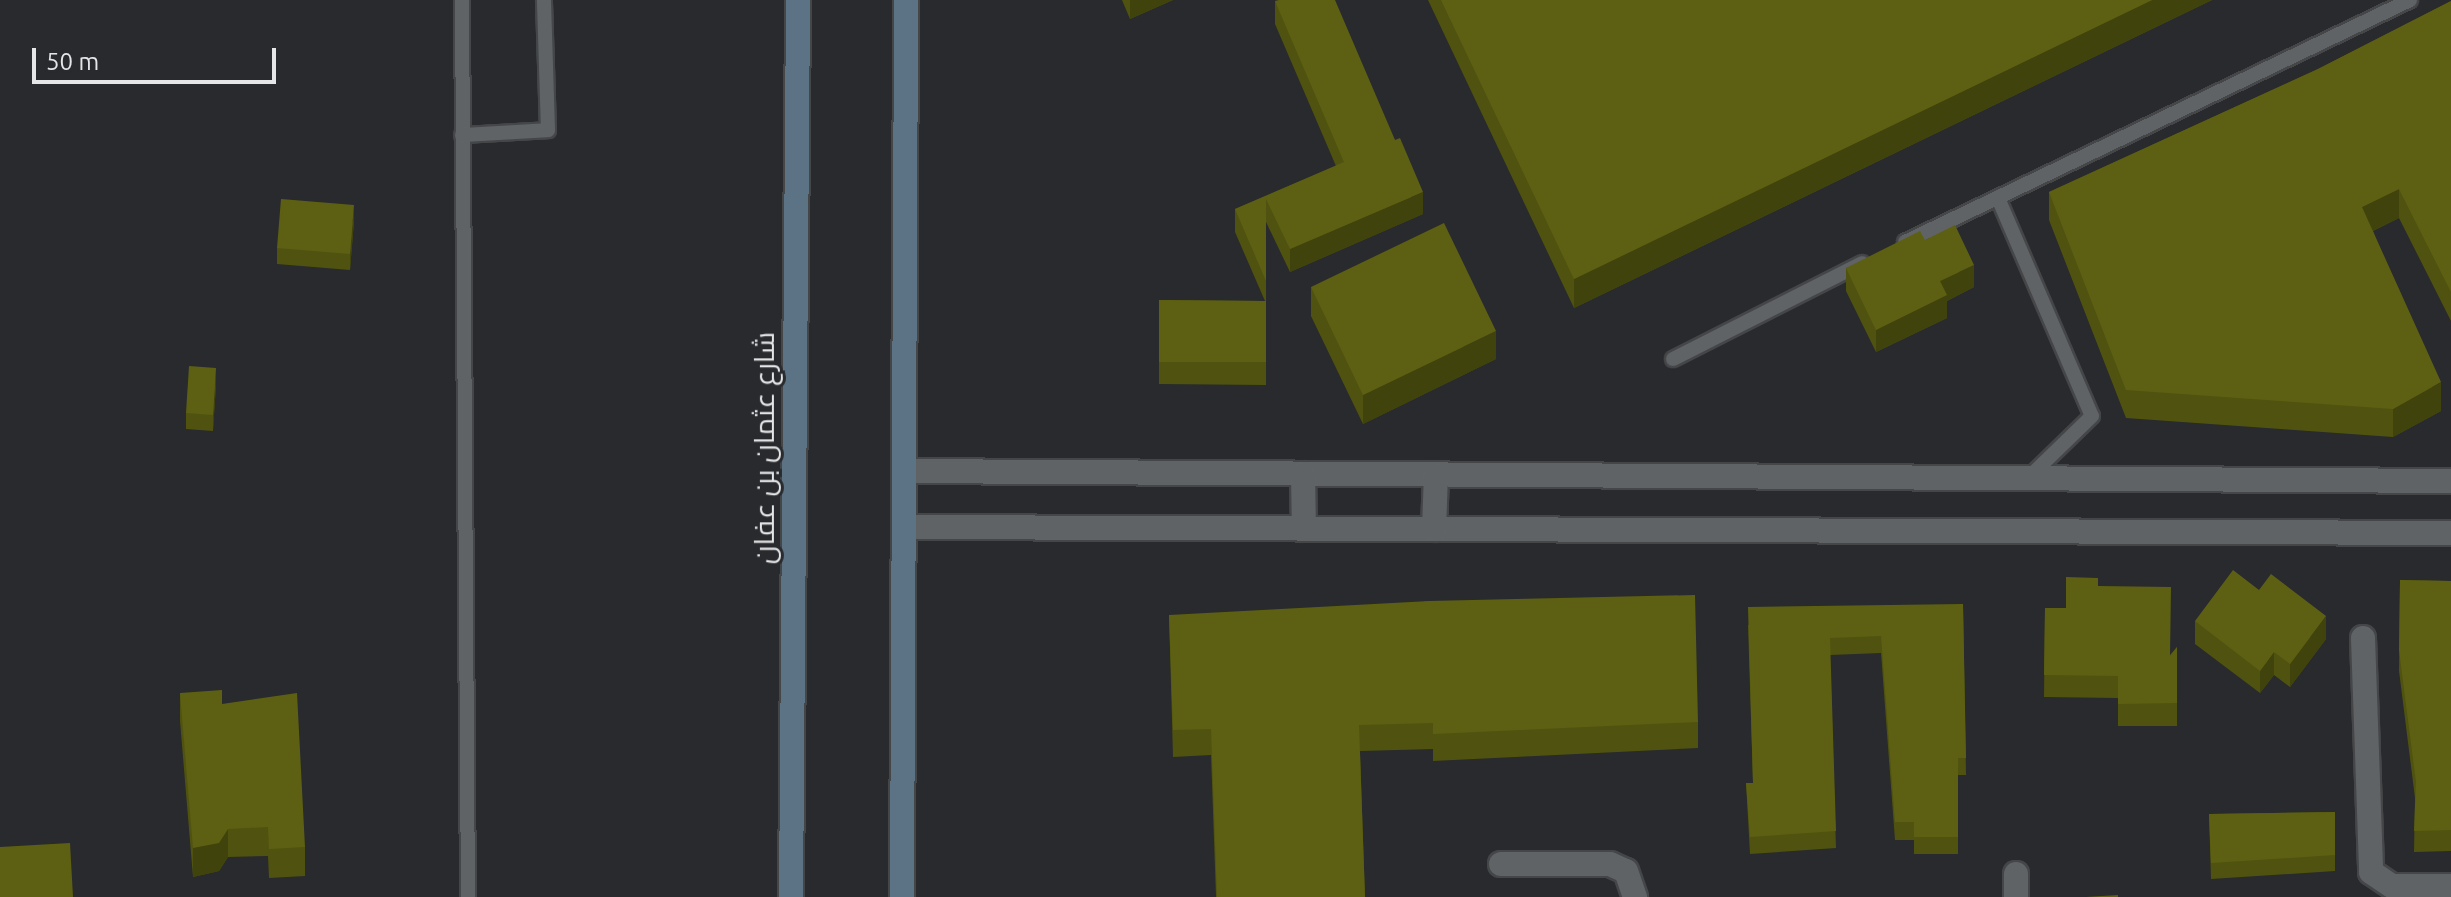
<!DOCTYPE html>
<meta charset="utf-8">
<style>
body{margin:0}
#map{position:relative;width:2451px;height:897px;overflow:hidden;background:#282a2d;font-family:Ubuntu,Cairo,sans-serif}
div>[style]{position:absolute}
.roads{filter:drop-shadow(2px 0 #444648) drop-shadow(-2px 0 #444648) drop-shadow(0 2px #444648) drop-shadow(0 -2px #444648)}
.service>*{height:14px;margin:-7px;padding:0 7px;transform-origin:7px;border-radius:7px;background:#606366}
.minor>*{height:24px;margin:-12px;padding:0 12px;transform-origin:12px;border-radius:12px;background:#606366}
.secondary>*{height:24px;margin:-12px;padding:0 12px;transform-origin:12px;border-radius:12px;background:#5c7386}
.wall>*{inset:0;background:#50530f}
.shaded-wall>*{inset:0;background:#41430d}
.building>*{inset:0;background:#5d6012}
span{translate:-50% -50%;white-space:nowrap;text-align:center;line-height:1.15;-webkit-text-stroke:6px #282a2d;paint-order:stroke}
.street-label{font-size:28px;color:#e5e6e8}
.scale{position:absolute;left:32px;top:48px;width:244px;height:36px;box-sizing:border-box;border:4px solid #e5e6e8;border-top:0;padding-left:10px;font-size:24px;line-height:28px;white-space:nowrap;color:#e5e6e8;-webkit-text-stroke:6px #282a2d;paint-order:stroke}
</style>
<div id="map">
<div class="roads">
<div class="service">
<i style="left:462px;top:0;width:897px;rotate:89.62deg"></i>
<i style="left:462px;top:135px;width:86px;rotate:-3.3deg"></i>
<i style="left:548px;top:130px;width:130px;rotate:-91.8deg"></i>
<i style="left:1998px;top:198px;width:237px;rotate:66.7deg"></i>
<i style="left:2092px;top:416px;width:89px;rotate:135.9deg"></i>
<i style="left:1905px;top:242px;width:560px;rotate:-25.6deg"></i>
<i style="left:1673px;top:359px;width:212px;rotate:-26.9deg"></i>
</div>
<div class="minor">
<i style="left:905px;top:471px;width:1546px;rotate:0.37deg"></i>
<i style="left:1303px;top:474px;width:55px;rotate:89deg"></i>
<i style="left:904px;top:527px;width:1547px;rotate:0.22deg"></i>
<i style="left:1434px;top:529px;width:54px;rotate:-87.9deg"></i>
<i style="left:2363px;top:638px;width:234px;rotate:88deg"></i>
<i style="left:2371px;top:872px;width:25px;rotate:34deg"></i>
<i style="left:2392px;top:886px;width:59px"></i>
<i style="left:1501px;top:864px;width:109px"></i>
<i style="left:1610px;top:864px;width:17px;rotate:24deg"></i>
<i style="left:1626px;top:871px;width:28px;rotate:71deg"></i>
<i style="left:2016px;top:897px;width:23px;rotate:-90deg"></i>
</div>
<div class="secondary">
<i style="left:791px;top:897px;width:897px;rotate:-89.55deg"></i>
<i style="left:902px;top:897px;width:897px;rotate:-89.74deg"></i>
</div>
</div>
<div class="wall">
<i style="clip-path:polygon(1122px 0,1173px 0,1130px 19px)"></i>
<i style="clip-path:polygon(1428px 0,2212px 0,1574px 308px)"></i>
<i style="clip-path:polygon(1275px 1px,1423px 214px,1290px 272px,1266px 222px,1266px 385px,1159px 384px,1159px 300px,1265px 301px,1235px 232px,1235px 209px,1336px 166px,1275px 24px)"></i>
<i style="clip-path:polygon(2451px 1px,2451px 321px,2399px 218px,2373px 231px,2441px 411px,2393px 437px,2126px 418px,2049px 220px,2049px 192px,2318px 69px)"></i>
<i style="clip-path:polygon(354px 221px,350px 270px,277px 264px,277px 248px)"></i>
<i style="clip-path:polygon(1925px 240px,1974px 287px,1947px 301px,1947px 318px,1876px 352px,1846px 291px,1846px 268px)"></i>
<i style="clip-path:polygon(1311px 287px,1496px 359px,1363px 424px,1311px 316px)"></i>
<i style="clip-path:polygon(216px 384px,213px 431px,186px 429px,186px 413px)"></i>
<i style="clip-path:polygon(2400px 580px,2451px 581px,2451px 851px,2414px 852px,2415px 798px,2399px 671px)"></i>
<i style="clip-path:polygon(2098px 586px,2170px 655px,2177px 647px,2177px 726px,2118px 726px,2118px 698px,2044px 697px,2045px 608px,2066px 608px)"></i>
<i style="clip-path:polygon(1963px 604px,1966px 775px,1958px 775px,1958px 854px,1914px 854px,1914px 840px,1895px 840px,1881px 653px,1830px 655px,1836px 848px,1750px 854px,1746px 783px,1753px 783px,1748px 625px)"></i>
<i style="clip-path:polygon(1169px 615px,1698px 722px,1698px 748px,1433px 761px,1433px 749px,1360px 751px,1365px 897px,1216px 897px,1211px 755px,1173px 757px)"></i>
<i style="clip-path:polygon(2195px 621px,2326px 639px,2290px 687px,2274px 675px,2260px 693px,2195px 644px)"></i>
<i style="clip-path:polygon(180px 693px,222px 704px,305px 847px,305px 876px,269px 878px,268px 856px,228px 857px,219px 871px,193px 877px,180px 721px)"></i>
<i style="clip-path:polygon(2335px 812px,2335px 871px,2211px 879px,2209px 814px)"></i>
</div>
<div class="shaded-wall">
<i style="clip-path:polygon(1130px 0,1173px 0,1130px 19px)"></i>
<i style="clip-path:polygon(2152px 0,2212px 0,1574px 308px,1574px 279px)"></i>
<i style="clip-path:polygon(2399px 189px,2399px 218px,2362px 236px,2362px 207px)"></i>
<i style="clip-path:polygon(1423px 192px,1423px 214px,1290px 272px,1290px 249px)"></i>
<i style="clip-path:polygon(354px 205px,354px 221px,350px 270px,350px 254px)"></i>
<i style="clip-path:polygon(1974px 265px,1974px 287px,1947px 301px,1947px 318px,1876px 352px,1876px 330px,1940px 281px)"></i>
<i style="clip-path:polygon(1496px 331px,1496px 359px,1363px 424px,1363px 395px)"></i>
<i style="clip-path:polygon(216px 368px,216px 384px,213px 431px,213px 415px)"></i>
<i style="clip-path:polygon(2441px 382px,2441px 411px,2393px 437px,2393px 409px)"></i>
<i style="clip-path:polygon(2326px 616px,2326px 639px,2290px 687px,2290px 664px)"></i>
<i style="clip-path:polygon(2274px 652px,2274px 675px,2260px 693px,2260px 671px)"></i>
<i style="clip-path:polygon(228px 829px,228px 857px,219px 871px,193px 877px,193px 848px)"></i>
</div>
<div class="building">
<i style="clip-path:polygon(1279px 0,1335px 0,1395px 140px,1400px 138px,1423px 192px,1290px 249px,1266px 199px,1266px 281px,1235px 209px,1344px 162px,1275px 1px)"></i>
<i style="clip-path:polygon(1441px 0,2152px 0,1574px 279px)"></i>
<i style="clip-path:polygon(2451px 1px,2451px 292px,2399px 189px,2362px 207px,2441px 382px,2393px 409px,2126px 390px,2049px 192px,2318px 69px)"></i>
<i style="clip-path:polygon(281px 199px,354px 205px,350px 254px,277px 248px)"></i>
<i style="clip-path:polygon(1444px 223px,1496px 331px,1363px 395px,1311px 287px)"></i>
<i style="clip-path:polygon(1955px 225px,1974px 265px,1940px 281px,1947px 295px,1876px 330px,1846px 268px,1920px 231px,1925px 240px)"></i>
<i style="clip-path:polygon(1159px 300px,1266px 301px,1266px 362px,1159px 362px)"></i>
<i style="clip-path:polygon(189px 366px,216px 368px,213px 415px,186px 413px)"></i>
<i style="clip-path:polygon(2233px 570px,2259px 590px,2271px 574px,2326px 616px,2290px 664px,2274px 652px,2260px 671px,2195px 621px)"></i>
<i style="clip-path:polygon(2066px 577px,2098px 578px,2098px 586px,2171px 587px,2170px 656px,2177px 647px,2177px 703px,2118px 704px,2118px 676px,2044px 675px,2045px 608px,2066px 608px)"></i>
<i style="clip-path:polygon(2400px 580px,2451px 581px,2451px 830px,2414px 831px,2416px 782px,2399px 650px)"></i>
<i style="clip-path:polygon(1695px 595px,1698px 722px,1433px 734px,1433px 723px,1359px 725px,1365px 897px,1217px 897px,1211px 729px,1173px 730px,1169px 615px,1429px 601px)"></i>
<i style="clip-path:polygon(1963px 604px,1966px 758px,1958px 758px,1958px 837px,1914px 837px,1914px 822px,1895px 822px,1881px 636px,1830px 638px,1836px 831px,1750px 837px,1746px 783px,1753px 783px,1748px 607px)"></i>
<i style="clip-path:polygon(222px 690px,222px 704px,297px 693px,305px 847px,269px 849px,268px 827px,228px 829px,219px 843px,193px 848px,180px 693px)"></i>
<i style="clip-path:polygon(2335px 812px,2335px 855px,2211px 863px,2209px 814px)"></i>
<i style="clip-path:polygon(70px 843px,73px 897px,0 897px,0 847px)"></i>
<i style="clip-path:polygon(2118px 895px,2118px 897px,2086px 897px)"></i>
</div>
<div class="street-label">
<span style="left:764px;top:448px;rotate:-90deg">شارع عثمان بن عفان</span>
</div>
<div class="scale">50 m</div>
</div>
